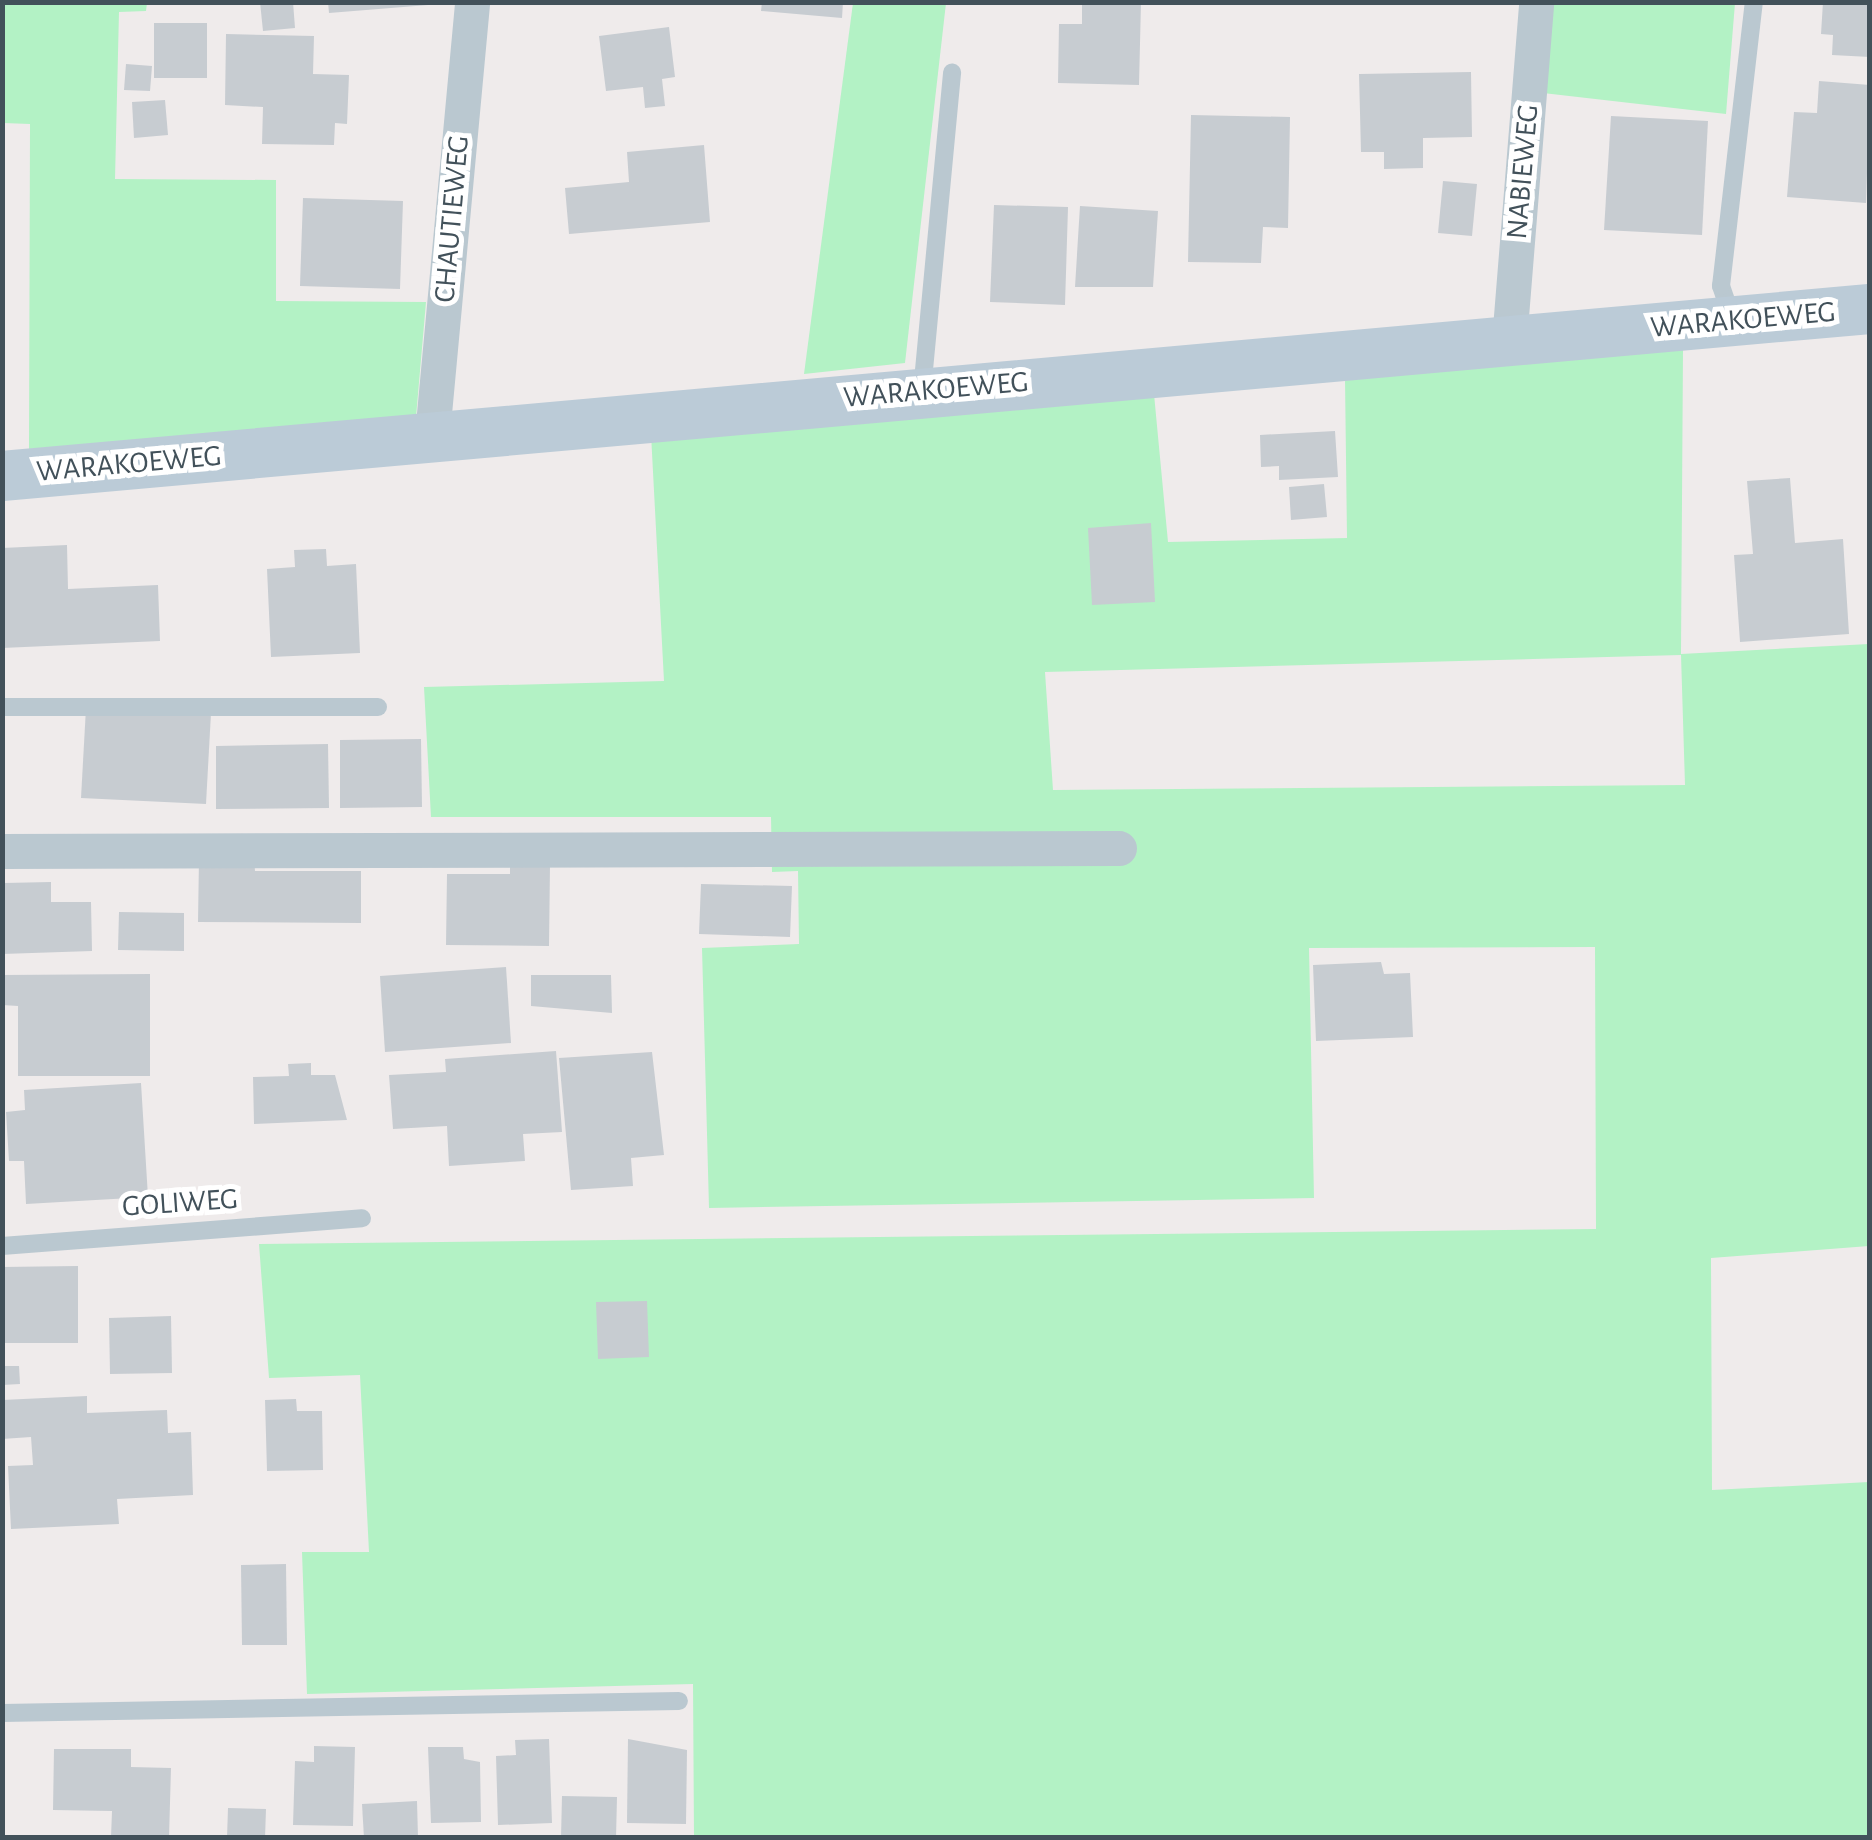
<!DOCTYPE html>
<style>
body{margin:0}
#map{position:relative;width:1872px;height:1840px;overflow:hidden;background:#efebeb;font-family:"Alegreya Sans",sans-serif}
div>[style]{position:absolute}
.green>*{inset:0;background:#b3f2c5}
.building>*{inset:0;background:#c7ccd1}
.lane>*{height:18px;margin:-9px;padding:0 9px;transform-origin:9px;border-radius:9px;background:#bac8d0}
.street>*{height:35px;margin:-17.5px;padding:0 17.5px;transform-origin:17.5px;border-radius:17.5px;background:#bac8d0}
.secondary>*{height:50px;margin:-25px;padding:0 25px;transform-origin:25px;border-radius:25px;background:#bbcbd7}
span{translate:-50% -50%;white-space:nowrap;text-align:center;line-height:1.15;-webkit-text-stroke:10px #fff;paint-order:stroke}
.street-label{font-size:30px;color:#42515a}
.frame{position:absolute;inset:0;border:5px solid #42515a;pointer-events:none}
</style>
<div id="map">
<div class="green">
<i style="clip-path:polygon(3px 3px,147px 3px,146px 11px,119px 12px,115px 179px,276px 180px,276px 301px,426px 302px,416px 417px,29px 449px,30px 124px,3px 123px)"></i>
<i style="clip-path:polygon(853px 3px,946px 3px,905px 363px,804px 374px)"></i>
<i style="clip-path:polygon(1551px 3px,1735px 3px,1726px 114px,1543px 93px)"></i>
<i style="clip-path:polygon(evenodd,1683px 350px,1681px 654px,1869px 644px,1869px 1246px,1711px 1258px,1712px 1490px,1869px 1482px,1869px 1837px,694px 1837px,693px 1684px,307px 1694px,302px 1552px,369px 1552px,360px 1375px,269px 1378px,259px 1244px,1596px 1229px,1595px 947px,1309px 948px,1314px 1198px,709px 1208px,702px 948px,799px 944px,798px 871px,772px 872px,771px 817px,431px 817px,424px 687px,664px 681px,651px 434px,1154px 394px,1168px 542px,1347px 538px,1345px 379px,1683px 350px,1681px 655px,1685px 785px,1053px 790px,1045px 672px,1681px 655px)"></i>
</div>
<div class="building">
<i style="clip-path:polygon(260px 2px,293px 2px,295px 28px,263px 31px)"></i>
<i style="clip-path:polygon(328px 2px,427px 2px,428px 5px,329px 13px)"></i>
<i style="clip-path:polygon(762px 2px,843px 2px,842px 18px,761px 11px)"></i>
<i style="clip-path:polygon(1082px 2px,1141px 2px,1139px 85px,1058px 83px,1059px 24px,1082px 24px)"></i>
<i style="clip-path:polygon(1823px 2px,1870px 2px,1870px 57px,1832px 55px,1833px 35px,1821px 34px)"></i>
<i style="clip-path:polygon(154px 23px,207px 23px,207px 78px,154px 78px)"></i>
<i style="clip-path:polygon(669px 27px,675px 77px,662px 79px,665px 106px,645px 108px,643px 87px,606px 91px,599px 36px)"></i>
<i style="clip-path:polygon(226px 34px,314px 36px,313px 74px,349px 75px,347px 124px,335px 123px,334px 145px,262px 144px,263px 107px,225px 105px)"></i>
<i style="clip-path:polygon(126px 64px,152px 66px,150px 91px,124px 90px)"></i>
<i style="clip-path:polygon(1471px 72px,1472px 137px,1423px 138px,1423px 168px,1384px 169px,1384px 152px,1361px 152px,1359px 74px)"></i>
<i style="clip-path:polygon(1819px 81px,1870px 85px,1866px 203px,1787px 197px,1794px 112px,1817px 113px)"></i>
<i style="clip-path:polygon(165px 100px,168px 135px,134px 138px,132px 102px)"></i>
<i style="clip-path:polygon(1191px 115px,1290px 117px,1288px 228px,1263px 227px,1261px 263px,1188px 262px)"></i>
<i style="clip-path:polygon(1611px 116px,1708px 121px,1702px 235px,1604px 230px)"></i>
<i style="clip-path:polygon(704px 145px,710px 222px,569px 234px,565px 188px,629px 182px,627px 152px)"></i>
<i style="clip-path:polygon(1443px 181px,1477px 184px,1472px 236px,1438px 233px)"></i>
<i style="clip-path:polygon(303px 198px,403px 201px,400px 289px,300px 286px)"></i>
<i style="clip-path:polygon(994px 205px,1068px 207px,1065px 305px,990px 302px)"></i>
<i style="clip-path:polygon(1080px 206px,1158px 211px,1153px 287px,1075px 287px)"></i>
<i style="clip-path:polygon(1335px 431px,1338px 477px,1279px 480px,1279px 466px,1261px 467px,1260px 435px)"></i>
<i style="clip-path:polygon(1790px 478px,1795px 543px,1843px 539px,1849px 634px,1740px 642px,1734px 555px,1753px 554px,1747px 481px)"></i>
<i style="clip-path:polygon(1324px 484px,1327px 517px,1291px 520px,1289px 487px)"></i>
<i style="clip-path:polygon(1151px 523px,1155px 602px,1092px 605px,1088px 528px)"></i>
<i style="clip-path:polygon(67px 545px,68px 589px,158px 585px,160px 641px,2px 648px,2px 548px)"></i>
<i style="clip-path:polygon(326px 549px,327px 566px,356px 564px,360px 653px,271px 657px,267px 569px,295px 567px,294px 550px)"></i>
<i style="clip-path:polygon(86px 708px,211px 713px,206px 804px,81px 798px)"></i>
<i style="clip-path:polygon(421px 739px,422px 807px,340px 808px,340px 740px)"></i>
<i style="clip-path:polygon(328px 744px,329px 808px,216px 809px,216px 746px)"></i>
<i style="clip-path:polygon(199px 858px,254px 858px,255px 871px,361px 871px,361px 923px,198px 922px)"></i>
<i style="clip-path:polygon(510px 865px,550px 865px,549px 946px,446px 945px,447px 874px,510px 874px)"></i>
<i style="clip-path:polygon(51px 882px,51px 902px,91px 902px,92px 951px,2px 954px,4px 883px)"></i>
<i style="clip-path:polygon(701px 884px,792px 886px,790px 937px,699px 934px)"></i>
<i style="clip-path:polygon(119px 912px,184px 913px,184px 951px,118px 950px)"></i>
<i style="clip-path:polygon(1381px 962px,1384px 974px,1410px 973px,1413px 1037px,1316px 1041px,1313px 965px)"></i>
<i style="clip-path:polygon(506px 967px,511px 1043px,385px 1052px,380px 976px)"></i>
<i style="clip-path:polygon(150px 974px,150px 1076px,18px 1076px,18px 1006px,2px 1005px,2px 975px)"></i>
<i style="clip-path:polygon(531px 975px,611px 975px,612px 1013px,531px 1006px)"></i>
<i style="clip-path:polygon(556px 1051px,562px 1132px,523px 1134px,525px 1161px,449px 1166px,447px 1126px,393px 1129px,389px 1075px,446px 1072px,445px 1059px)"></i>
<i style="clip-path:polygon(652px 1052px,664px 1155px,631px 1158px,633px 1186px,571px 1190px,559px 1058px)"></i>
<i style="clip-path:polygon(311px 1063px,311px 1075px,335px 1075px,347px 1120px,254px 1124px,253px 1077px,289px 1076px,288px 1064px)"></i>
<i style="clip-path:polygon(141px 1083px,148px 1197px,26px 1204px,24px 1161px,9px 1161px,6px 1112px,25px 1110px,24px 1090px)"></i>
<i style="clip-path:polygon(78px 1266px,78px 1343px,4px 1343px,2px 1267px)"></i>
<i style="clip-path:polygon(647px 1301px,649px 1357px,598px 1359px,596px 1302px)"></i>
<i style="clip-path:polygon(171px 1316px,172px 1373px,110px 1374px,109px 1318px)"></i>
<i style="clip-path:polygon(2px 1366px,19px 1366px,20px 1384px,2px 1385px)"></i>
<i style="clip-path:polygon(87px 1396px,87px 1413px,167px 1410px,168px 1433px,191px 1432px,193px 1495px,117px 1499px,119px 1524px,11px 1529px,8px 1466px,33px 1465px,31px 1437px,2px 1439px,2px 1400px)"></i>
<i style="clip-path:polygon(296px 1399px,297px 1411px,322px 1411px,323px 1470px,267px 1471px,265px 1400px)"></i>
<i style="clip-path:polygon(286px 1564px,287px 1645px,242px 1645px,241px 1565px)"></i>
<i style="clip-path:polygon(549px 1739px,552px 1823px,498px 1825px,496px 1756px,516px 1755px,515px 1740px)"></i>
<i style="clip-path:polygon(628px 1739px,687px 1750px,686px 1824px,627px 1823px)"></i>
<i style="clip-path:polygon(314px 1746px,355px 1747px,353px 1826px,293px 1825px,295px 1761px,314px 1762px)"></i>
<i style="clip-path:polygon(428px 1747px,463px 1747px,464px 1759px,480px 1762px,481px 1822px,431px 1823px)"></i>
<i style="clip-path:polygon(54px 1749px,131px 1749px,131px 1767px,171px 1768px,169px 1838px,111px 1837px,112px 1811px,53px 1810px)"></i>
<i style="clip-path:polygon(562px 1796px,617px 1797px,616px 1838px,561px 1838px)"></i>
<i style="clip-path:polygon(417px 1801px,418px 1838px,364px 1838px,362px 1804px)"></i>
<i style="clip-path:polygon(228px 1808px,266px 1809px,265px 1838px,227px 1838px)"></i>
</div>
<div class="lane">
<i style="left:1731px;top:315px;width:31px;rotate:-109deg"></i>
<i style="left:1721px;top:286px;width:286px;rotate:-83.4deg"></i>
<i style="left:922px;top:391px;width:320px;rotate:-84.6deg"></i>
<i style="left:2px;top:707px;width:376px"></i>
<i style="left:2px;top:1246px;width:361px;rotate:-4.4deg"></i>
<i style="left:2px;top:1713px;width:677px;rotate:-1.02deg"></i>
</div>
<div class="street">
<i style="left:1509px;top:341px;width:340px;rotate:-85.4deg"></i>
<i style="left:432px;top:435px;width:435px;rotate:-84.7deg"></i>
<i style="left:2px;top:851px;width:1117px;rotate:-0.15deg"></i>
</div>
<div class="secondary">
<i style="left:2px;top:476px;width:1875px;rotate:-5.11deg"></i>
</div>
<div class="street-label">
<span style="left:1523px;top:172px;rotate:-85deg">NABIEWEG</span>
<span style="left:452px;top:219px;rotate:-85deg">CHAUTIEWEG</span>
<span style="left:1743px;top:320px;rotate:-5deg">WARAKOEWEG</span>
<span style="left:936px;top:390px;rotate:-5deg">WARAKOEWEG</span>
<span style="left:129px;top:464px;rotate:-5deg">WARAKOEWEG</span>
<span style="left:180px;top:1203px;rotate:-4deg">GOLIWEG</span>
</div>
<div class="frame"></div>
</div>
